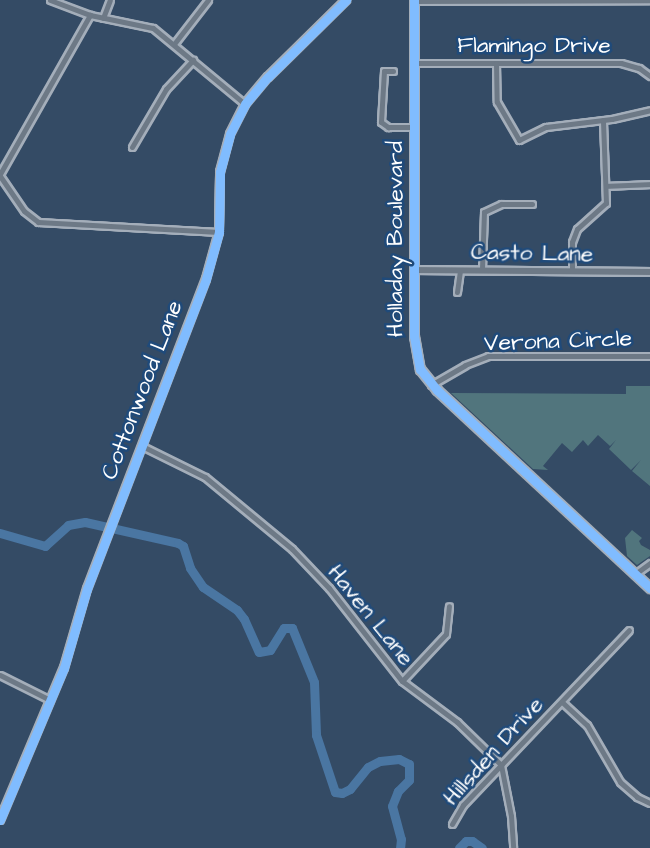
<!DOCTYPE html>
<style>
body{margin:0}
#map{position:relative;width:650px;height:848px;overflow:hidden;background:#344b65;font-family:"Architects Daughter",sans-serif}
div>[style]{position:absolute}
.green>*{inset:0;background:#51757d}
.river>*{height:9px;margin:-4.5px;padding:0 4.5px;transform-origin:4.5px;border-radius:4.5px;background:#4a76a2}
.roads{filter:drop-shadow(2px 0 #a4aeba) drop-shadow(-2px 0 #a4aeba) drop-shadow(0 2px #a4aeba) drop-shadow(0 -2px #a4aeba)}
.minor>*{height:5px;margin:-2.5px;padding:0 2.5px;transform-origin:2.5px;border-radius:2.5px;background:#6d7986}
.tertiary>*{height:6px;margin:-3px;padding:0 3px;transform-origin:3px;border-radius:3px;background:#6d7986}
.secondary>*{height:7px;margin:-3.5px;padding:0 3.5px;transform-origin:3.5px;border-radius:3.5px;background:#6d7986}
.cycleway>*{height:9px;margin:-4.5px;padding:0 4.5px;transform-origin:4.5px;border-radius:4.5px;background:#80bcff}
span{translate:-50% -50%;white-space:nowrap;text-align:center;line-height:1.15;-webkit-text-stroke:5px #1f4a7a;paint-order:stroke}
.street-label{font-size:23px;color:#fff}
</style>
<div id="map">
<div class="green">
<i style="clip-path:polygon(626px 386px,650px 386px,650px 486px,632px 471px,641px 460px,631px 470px,609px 449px,616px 440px,610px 446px,598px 435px,588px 446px,583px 440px,572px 452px,562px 443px,543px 466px,548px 470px,533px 469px,451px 393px,626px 394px)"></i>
<i style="clip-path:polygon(632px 530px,642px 538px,639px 541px,641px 545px,650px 550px,650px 556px,637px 565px,627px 556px,625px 538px)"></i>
</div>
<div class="river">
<i style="left:0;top:533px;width:47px;rotate:16.1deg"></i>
<i style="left:45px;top:546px;width:31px;rotate:-42deg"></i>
<i style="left:68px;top:525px;width:17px;rotate:-10deg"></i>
<i style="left:85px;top:522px;width:95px;rotate:12.7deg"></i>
<i style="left:178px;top:543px;width:6px;rotate:31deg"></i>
<i style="left:183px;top:546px;width:23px;rotate:72deg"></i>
<i style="left:190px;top:568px;width:23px;rotate:56deg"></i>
<i style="left:203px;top:587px;width:41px;rotate:34.1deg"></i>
<i style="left:237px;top:610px;width:11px;rotate:52deg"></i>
<i style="left:244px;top:619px;width:36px;rotate:66deg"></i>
<i style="left:259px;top:652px;width:11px;rotate:-10deg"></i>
<i style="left:270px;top:650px;width:26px;rotate:-58deg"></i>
<i style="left:284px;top:628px;width:8px"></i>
<i style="left:292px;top:628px;width:58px;rotate:67.8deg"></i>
<i style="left:314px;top:682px;width:53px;rotate:87.8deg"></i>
<i style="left:316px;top:735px;width:60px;rotate:71.6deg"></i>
<i style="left:335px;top:792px;width:7px;rotate:8deg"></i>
<i style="left:342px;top:793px;width:9px;rotate:-27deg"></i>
<i style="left:350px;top:789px;width:28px;rotate:-51deg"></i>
<i style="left:368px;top:767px;width:13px;rotate:-27deg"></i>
<i style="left:380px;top:761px;width:19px;rotate:-6deg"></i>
<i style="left:399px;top:759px;width:11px;rotate:27deg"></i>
<i style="left:409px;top:764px;width:16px;rotate:90deg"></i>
<i style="left:409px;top:780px;width:16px;rotate:135deg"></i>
<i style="left:398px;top:791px;width:16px;rotate:112deg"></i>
<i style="left:392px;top:806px;width:34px;rotate:75deg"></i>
<i style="left:401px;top:839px;width:9px;rotate:96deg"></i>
<i style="left:459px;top:848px;width:10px;rotate:-45deg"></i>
<i style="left:466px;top:841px;width:6px"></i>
<i style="left:472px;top:841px;width:12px;rotate:35deg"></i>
</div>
<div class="roads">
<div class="minor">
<i style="left:50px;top:0;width:43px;rotate:20.6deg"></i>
<i style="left:90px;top:15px;width:64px;rotate:11.7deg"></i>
<i style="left:153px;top:28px;width:119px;rotate:39.6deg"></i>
<i style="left:414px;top:1px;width:236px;rotate:-0.2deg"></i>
<i style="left:103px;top:18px;width:19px;rotate:-69deg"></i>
<i style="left:174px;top:44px;width:56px;rotate:-52.3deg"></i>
<i style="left:414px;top:63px;width:207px"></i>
<i style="left:621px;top:63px;width:19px;rotate:16deg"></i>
<i style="left:639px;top:68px;width:14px;rotate:36deg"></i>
<i style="left:496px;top:63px;width:39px;rotate:89deg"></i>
<i style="left:497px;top:102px;width:44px;rotate:59.9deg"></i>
<i style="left:519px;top:140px;width:30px;rotate:-26deg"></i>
<i style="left:546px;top:127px;width:66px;rotate:-6.9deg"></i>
<i style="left:612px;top:119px;width:39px;rotate:-13deg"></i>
<i style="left:393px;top:71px;width:9px;rotate:180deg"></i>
<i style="left:384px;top:71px;width:51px;rotate:93.4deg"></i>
<i style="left:381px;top:122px;width:9px;rotate:36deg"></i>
<i style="left:388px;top:127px;width:27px"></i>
<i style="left:132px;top:147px;width:67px;rotate:-59.6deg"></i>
<i style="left:166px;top:89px;width:40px;rotate:-47deg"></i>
<i style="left:0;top:174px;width:183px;rotate:-60.5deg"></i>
<i style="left:0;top:176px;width:42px;rotate:55.6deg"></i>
<i style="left:24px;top:211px;width:18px;rotate:38deg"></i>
<i style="left:38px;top:222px;width:181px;rotate:3.2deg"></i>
<i style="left:606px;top:186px;width:44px;rotate:-2.6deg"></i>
<i style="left:482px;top:269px;width:57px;rotate:-88deg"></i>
<i style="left:484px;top:212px;width:19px;rotate:-25deg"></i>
<i style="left:501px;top:204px;width:31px"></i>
<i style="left:572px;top:271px;width:29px;rotate:-90deg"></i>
<i style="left:572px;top:242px;width:14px;rotate:-69deg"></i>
<i style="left:577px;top:229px;width:39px;rotate:-42deg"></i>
<i style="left:606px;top:203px;width:83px;rotate:-92.1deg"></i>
<i style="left:457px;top:292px;width:22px;rotate:-82deg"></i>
<i style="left:431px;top:385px;width:39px;rotate:-30deg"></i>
<i style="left:465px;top:365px;width:25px;rotate:-21deg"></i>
<i style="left:488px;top:356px;width:162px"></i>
<i style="left:142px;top:446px;width:70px;rotate:26.2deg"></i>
<i style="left:205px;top:477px;width:113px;rotate:39.6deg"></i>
<i style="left:292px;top:549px;width:54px;rotate:46.5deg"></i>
<i style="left:329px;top:588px;width:118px;rotate:51.9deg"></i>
<i style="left:402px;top:681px;width:69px;rotate:36.7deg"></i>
<i style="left:457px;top:722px;width:62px;rotate:44.3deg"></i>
<i style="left:501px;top:765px;width:52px;rotate:78.9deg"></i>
<i style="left:511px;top:816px;width:32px;rotate:86deg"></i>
<i style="left:635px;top:574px;width:19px;rotate:-36deg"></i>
<i style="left:0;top:675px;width:56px;rotate:26.6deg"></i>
<i style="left:402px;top:681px;width:64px;rotate:-46.9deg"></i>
<i style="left:446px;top:634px;width:28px;rotate:-84deg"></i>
<i style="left:562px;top:702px;width:34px;rotate:43deg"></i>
<i style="left:587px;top:725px;width:66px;rotate:59.9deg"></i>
<i style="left:620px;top:782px;width:23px;rotate:41deg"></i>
<i style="left:637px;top:797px;width:14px;rotate:25deg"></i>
<i style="left:452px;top:824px;width:22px;rotate:-60deg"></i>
<i style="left:463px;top:805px;width:241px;rotate:-46.5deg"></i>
</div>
<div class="tertiary">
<i style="left:414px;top:270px;width:236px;rotate:0.5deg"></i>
<i style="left:0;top:820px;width:165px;rotate:-67.2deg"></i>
<i style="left:64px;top:668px;width:82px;rotate:-73.8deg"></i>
<i style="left:87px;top:589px;width:332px;rotate:-69deg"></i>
<i style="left:206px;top:279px;width:49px;rotate:-74.5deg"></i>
<i style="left:219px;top:232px;width:60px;rotate:-89deg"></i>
<i style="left:220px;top:172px;width:39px;rotate:-75deg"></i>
<i style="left:230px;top:134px;width:34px;rotate:-63deg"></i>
<i style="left:245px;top:104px;width:35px;rotate:-50deg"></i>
<i style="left:268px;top:77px;width:110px;rotate:-44.6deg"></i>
</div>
<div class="secondary">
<i style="left:414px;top:0;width:336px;rotate:90deg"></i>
<i style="left:414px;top:336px;width:34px;rotate:80deg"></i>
<i style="left:420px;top:369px;width:27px;rotate:51deg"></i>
<i style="left:437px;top:390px;width:291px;rotate:42.9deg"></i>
</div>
</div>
<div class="cycleway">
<i style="left:414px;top:0;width:336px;rotate:90deg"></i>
<i style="left:414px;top:336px;width:34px;rotate:80deg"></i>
<i style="left:420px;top:369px;width:27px;rotate:51deg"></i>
<i style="left:437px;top:390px;width:291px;rotate:42.9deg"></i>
<i style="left:0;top:820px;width:165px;rotate:-67.2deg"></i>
<i style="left:64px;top:668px;width:82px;rotate:-73.8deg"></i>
<i style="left:87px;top:589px;width:332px;rotate:-69deg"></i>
<i style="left:206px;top:279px;width:49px;rotate:-74.5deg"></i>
<i style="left:219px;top:232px;width:60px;rotate:-89deg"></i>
<i style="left:220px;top:172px;width:39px;rotate:-75deg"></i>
<i style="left:230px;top:134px;width:34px;rotate:-63deg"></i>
<i style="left:245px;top:104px;width:35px;rotate:-50deg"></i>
<i style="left:268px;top:77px;width:110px;rotate:-44.6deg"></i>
</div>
<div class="street-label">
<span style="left:534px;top:45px">Flamingo Drive</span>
<span style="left:395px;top:239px;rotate:-90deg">Holladay Boulevard</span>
<span style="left:532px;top:253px;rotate:1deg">Casto Lane</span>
<span style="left:558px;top:341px;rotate:-2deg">Verona Circle</span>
<span style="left:142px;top:390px;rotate:-69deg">Cottonwood Lane</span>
<span style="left:371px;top:615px;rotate:51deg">Haven Lane</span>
<span style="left:493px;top:751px;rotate:-48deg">Hillsden Drive</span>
</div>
</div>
